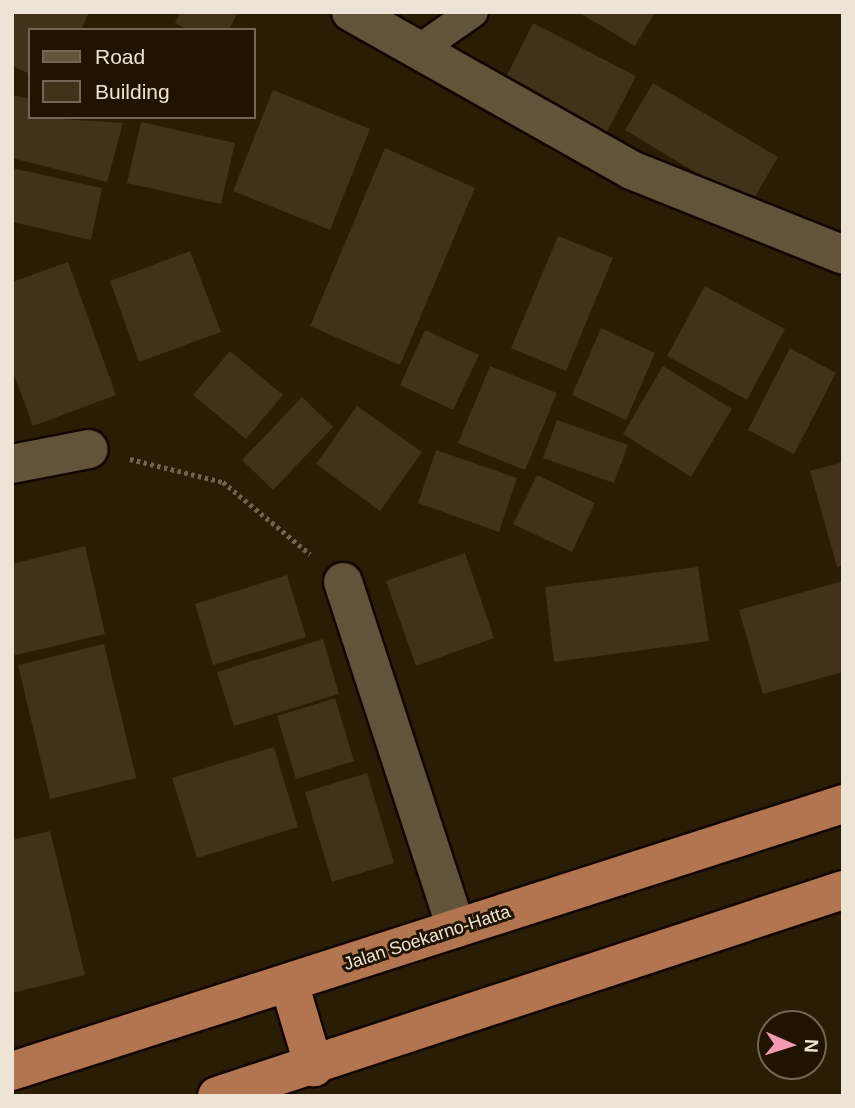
<!DOCTYPE html>
<style>
body{margin:0}
#map{position:relative;width:855px;height:1108px;overflow:hidden;background:#2a1d05;font-family:Arial,sans-serif}
div>[style]{position:absolute}
.building>*{inset:0;background:#40321b}
.path>*{height:4.5px;margin-top:-2.25px;transform-origin:0;background:repeating-linear-gradient(90deg,#706450 0 3.5px,transparent 0 7px)}
.roads{filter:drop-shadow(2px 0 #120700) drop-shadow(-2px 0 #120700) drop-shadow(0 2px #120700) drop-shadow(0 -2px #120700)}
.lane>*{height:30px;margin:-15px;padding:0 15px;transform-origin:15px;border-radius:15px;background:#62533b}
.street>*{height:38px;margin:-19px;padding:0 19px;transform-origin:19px;border-radius:19px;background:#62533b}
.highway>*{height:38px;margin:-19px;padding:0 19px;transform-origin:19px;border-radius:19px;background:#b27550}
span{translate:-50% -50%;white-space:nowrap;text-align:center;line-height:1.15;-webkit-text-stroke:6px #201300;paint-order:stroke}
.street-label{font-size:18px;color:#ede4d6}
.frame{position:absolute;inset:0;border:14px solid #ede4d6;pointer-events:none}
.legend{position:absolute;left:28px;top:28px;width:228px;height:91px;box-sizing:border-box;background:#201300;border:2px solid #726756;margin:0;padding:9px 12px;list-style:none;font-size:21px;color:#ede4d6}
.legend li{display:flex;align-items:center;gap:14px;height:35px}
.legend b{width:35px;border:2px solid #726756}
.north{position:absolute;left:757px;top:1010px;width:70px;height:70px;box-sizing:border-box;background:#201300;border:2px solid #726756;border-radius:50%;rotate:93deg;font-size:19px;font-weight:700;line-height:28px;text-align:center;color:#ede4d6}
.north::after{content:'';display:block;margin:auto;width:24px;height:32px;background:#f09ab5;clip-path:polygon(50% 0,100% 100%,50% 72%,0 100%)}
</style>
<div id="map">
<div class="building">
<i style="clip-path:polygon(12px 12px,89px 12px,81px 30px,30px 30px,30px 74px,12px 66px)"></i>
<i style="clip-path:polygon(181px 12px,238px 12px,229px 30px,188px 30px,175px 23px)"></i>
<i style="clip-path:polygon(578px 12px,655px 12px,635px 46px)"></i>
<i style="clip-path:polygon(533px 23px,636px 76px,604px 138px,502px 85px)"></i>
<i style="clip-path:polygon(653px 83px,778px 157px,750px 205px,625px 130px)"></i>
<i style="clip-path:polygon(273px 90px,370px 129px,330px 230px,233px 191px)"></i>
<i style="clip-path:polygon(12px 95px,30px 99px,30px 117px,123px 123px,107px 182px,12px 158px)"></i>
<i style="clip-path:polygon(141px 122px,235px 143px,221px 204px,127px 183px)"></i>
<i style="clip-path:polygon(385px 148px,475px 188px,400px 365px,310px 326px)"></i>
<i style="clip-path:polygon(12px 168px,102px 188px,91px 240px,12px 222px)"></i>
<i style="clip-path:polygon(558px 236px,613px 258px,566px 371px,511px 348px)"></i>
<i style="clip-path:polygon(190px 251px,221px 332px,139px 362px,110px 281px)"></i>
<i style="clip-path:polygon(68px 262px,116px 395px,33px 426px,12px 369px,12px 282px)"></i>
<i style="clip-path:polygon(705px 286px,785px 329px,747px 400px,667px 356px)"></i>
<i style="clip-path:polygon(601px 328px,655px 353px,626px 420px,572px 395px)"></i>
<i style="clip-path:polygon(425px 330px,479px 355px,453px 410px,400px 385px)"></i>
<i style="clip-path:polygon(790px 348px,836px 373px,794px 454px,748px 430px)"></i>
<i style="clip-path:polygon(230px 351px,283px 395px,246px 439px,193px 395px)"></i>
<i style="clip-path:polygon(490px 366px,557px 393px,525px 470px,458px 443px)"></i>
<i style="clip-path:polygon(663px 366px,732px 409px,691px 477px,623px 434px)"></i>
<i style="clip-path:polygon(302px 397px,333px 427px,273px 490px,242px 460px)"></i>
<i style="clip-path:polygon(357px 406px,422px 452px,380px 511px,316px 464px)"></i>
<i style="clip-path:polygon(557px 420px,628px 445px,614px 483px,543px 458px)"></i>
<i style="clip-path:polygon(436px 450px,517px 478px,499px 532px,418px 503px)"></i>
<i style="clip-path:polygon(843px 462px,843px 565px,837px 567px,810px 471px)"></i>
<i style="clip-path:polygon(537px 475px,595px 503px,572px 552px,513px 524px)"></i>
<i style="clip-path:polygon(85px 546px,105px 634px,12px 656px,12px 564px)"></i>
<i style="clip-path:polygon(465px 553px,494px 638px,416px 666px,386px 581px)"></i>
<i style="clip-path:polygon(698px 567px,709px 641px,554px 662px,545px 587px)"></i>
<i style="clip-path:polygon(287px 575px,306px 637px,213px 665px,195px 604px)"></i>
<i style="clip-path:polygon(843px 581px,843px 672px,763px 694px,739px 610px)"></i>
<i style="clip-path:polygon(323px 639px,339px 694px,234px 726px,217px 672px)"></i>
<i style="clip-path:polygon(104px 644px,136px 778px,50px 799px,18px 665px)"></i>
<i style="clip-path:polygon(335px 698px,354px 761px,296px 779px,277px 716px)"></i>
<i style="clip-path:polygon(274px 747px,298px 827px,197px 858px,172px 778px)"></i>
<i style="clip-path:polygon(367px 773px,394px 863px,332px 882px,305px 792px)"></i>
<i style="clip-path:polygon(50px 831px,85px 975px,12px 993px,12px 840px)"></i>
</div>
<div class="path">
<i style="left:130px;top:459px;width:96px;rotate:13.9deg"></i>
<i style="left:223px;top:482px;width:113px;rotate:39.6deg"></i>
</div>
<div class="roads">
<div class="lane">
<i style="left:417px;top:51px;width:68px;rotate:-34.9deg"></i>
</div>
<div class="street">
<i style="left:351px;top:12px;width:322px;rotate:29.4deg"></i>
<i style="left:631px;top:170px;width:228px;rotate:21.8deg"></i>
<i style="left:12px;top:464px;width:78px;rotate:-11deg"></i>
<i style="left:343px;top:582px;width:364px;rotate:71.9deg"></i>
</div>
<div class="highway">
<i style="left:289px;top:983px;width:88px;rotate:73.4deg"></i>
<i style="left:12px;top:1071px;width:873px;rotate:-17.81deg"></i>
<i style="left:217px;top:1096px;width:659px;rotate:-18.22deg"></i>
</div>
</div>
<div class="street-label">
<span style="left:427px;top:938px;rotate:-18deg">Jalan Soekarno-Hatta</span>
</div>
<div class="frame"></div>
<ul class="legend">
<li><b style="height:9px;background:#62533b"></b>Road</li>
<li><b style="height:19px;background:#40321b"></b>Building</li>
</ul>
<div class="north">N</div>
</div>
